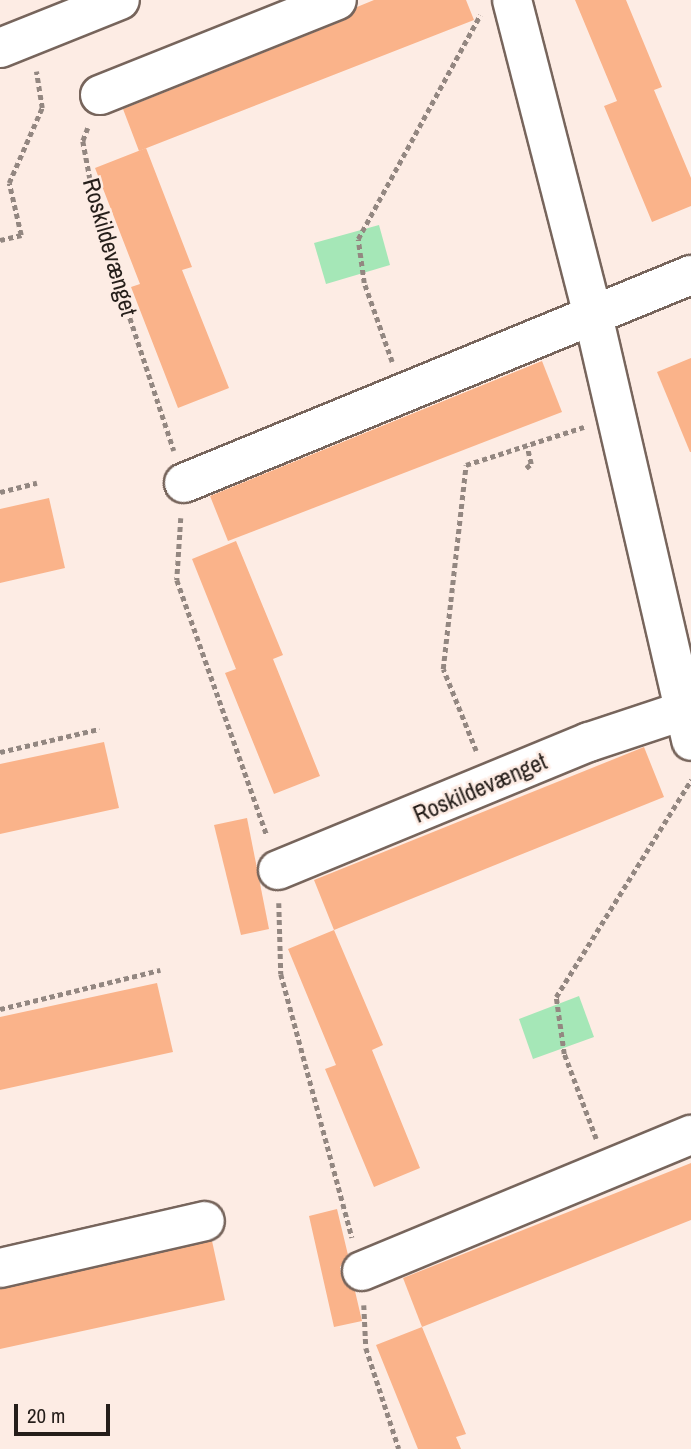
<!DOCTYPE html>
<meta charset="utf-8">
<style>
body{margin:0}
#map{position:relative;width:691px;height:1449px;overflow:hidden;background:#fdece4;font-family:"Archivo Narrow",sans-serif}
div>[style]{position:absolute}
.green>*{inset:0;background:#a5e7b7}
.building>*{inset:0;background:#fab38a}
.path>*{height:4.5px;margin-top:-2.25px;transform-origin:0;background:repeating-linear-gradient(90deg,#938781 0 5px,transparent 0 8.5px)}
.roads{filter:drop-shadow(2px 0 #77655c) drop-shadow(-2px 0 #77655c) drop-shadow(0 2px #77655c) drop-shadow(0 -2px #77655c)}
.minor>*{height:38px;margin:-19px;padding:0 19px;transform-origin:19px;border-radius:19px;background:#fff}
span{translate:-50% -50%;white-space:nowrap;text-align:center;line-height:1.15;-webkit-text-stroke:5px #fdece4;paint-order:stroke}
.street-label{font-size:24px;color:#251e1a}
.scale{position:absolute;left:14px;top:1404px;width:96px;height:32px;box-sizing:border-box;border:4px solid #251e1a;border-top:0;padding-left:9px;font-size:21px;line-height:24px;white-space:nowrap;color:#251e1a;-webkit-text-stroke:5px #fdece4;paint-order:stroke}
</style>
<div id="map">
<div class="green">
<i style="clip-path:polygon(379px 225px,390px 265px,326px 284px,314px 243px)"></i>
<i style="clip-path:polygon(579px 996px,594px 1037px,533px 1059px,519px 1019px)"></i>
</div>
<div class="building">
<i style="clip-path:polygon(374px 0,466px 0,474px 20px,139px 151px,123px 109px,345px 20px,357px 7px)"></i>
<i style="clip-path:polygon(575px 0,626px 0,662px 87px,654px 90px,691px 178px,691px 206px,652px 222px,604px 106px,617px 101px)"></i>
<i style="clip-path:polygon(146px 148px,192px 267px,182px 270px,229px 388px,178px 408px,131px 287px,140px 284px,95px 168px)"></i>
<i style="clip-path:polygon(691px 358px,691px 452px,690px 452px,657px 372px)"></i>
<i style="clip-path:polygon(542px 361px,562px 412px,228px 541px,210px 496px)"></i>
<i style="clip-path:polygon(49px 498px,65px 568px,0 583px,0 509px)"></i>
<i style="clip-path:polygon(236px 541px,283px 655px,273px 659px,320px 776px,274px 794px,225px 673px,236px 669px,192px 559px)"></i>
<i style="clip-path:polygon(104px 742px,119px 808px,0 834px,0 764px)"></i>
<i style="clip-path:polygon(644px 747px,664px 797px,334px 930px,314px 880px)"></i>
<i style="clip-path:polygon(247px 818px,269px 929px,241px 935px,214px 825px)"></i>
<i style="clip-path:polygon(334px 930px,383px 1045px,372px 1050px,420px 1168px,374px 1187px,325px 1069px,336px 1065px,288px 949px)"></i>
<i style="clip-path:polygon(157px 983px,173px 1052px,0 1090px,0 1017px)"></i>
<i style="clip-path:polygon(691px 1163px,691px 1220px,422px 1327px,403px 1278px)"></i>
<i style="clip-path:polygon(337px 1209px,348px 1255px,340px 1267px,342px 1279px,355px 1291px,362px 1321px,334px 1327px,309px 1216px)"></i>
<i style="clip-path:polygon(212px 1241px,225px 1300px,0 1349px,0 1289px)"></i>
<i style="clip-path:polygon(422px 1327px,466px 1434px,456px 1437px,461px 1449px,418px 1449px,376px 1345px)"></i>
</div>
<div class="path">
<i style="left:88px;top:128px;width:14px;rotate:111deg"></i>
<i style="left:83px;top:141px;width:81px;rotate:79.4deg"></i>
<i style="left:98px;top:221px;width:242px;rotate:71.7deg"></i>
<i style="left:0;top:240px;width:22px;rotate:-13deg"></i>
<i style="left:21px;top:235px;width:53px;rotate:-103deg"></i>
<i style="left:9px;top:183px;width:82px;rotate:-66.3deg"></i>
<i style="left:42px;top:108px;width:37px;rotate:-99deg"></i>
<i style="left:392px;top:362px;width:84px;rotate:-109.5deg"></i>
<i style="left:364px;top:283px;width:44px;rotate:-97.8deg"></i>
<i style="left:358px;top:239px;width:255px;rotate:-61.4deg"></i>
<i style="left:526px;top:468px;width:6px;rotate:-39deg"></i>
<i style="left:531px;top:464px;width:18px;rotate:-103deg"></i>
<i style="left:0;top:492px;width:38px;rotate:-14deg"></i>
<i style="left:181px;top:518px;width:62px;rotate:93.7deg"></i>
<i style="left:177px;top:580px;width:271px;rotate:70.6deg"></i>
<i style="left:476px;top:751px;width:88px;rotate:-111.9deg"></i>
<i style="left:443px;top:669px;width:205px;rotate:-83.6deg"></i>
<i style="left:466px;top:465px;width:124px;rotate:-17.9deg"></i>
<i style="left:0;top:752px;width:102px;rotate:-13.1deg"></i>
<i style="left:279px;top:903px;width:71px;rotate:88.4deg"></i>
<i style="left:281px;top:974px;width:273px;rotate:74.9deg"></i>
<i style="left:0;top:1009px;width:165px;rotate:-13.7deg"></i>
<i style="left:596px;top:1139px;width:91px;rotate:-110.6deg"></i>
<i style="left:564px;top:1054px;width:58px;rotate:-98deg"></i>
<i style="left:556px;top:997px;width:256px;rotate:-58.1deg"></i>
<i style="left:364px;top:1305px;width:43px;rotate:87.3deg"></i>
<i style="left:366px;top:1348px;width:106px;rotate:71.9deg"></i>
</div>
<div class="roads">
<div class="minor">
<i style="left:512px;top:0;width:325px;rotate:75.6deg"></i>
<i style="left:593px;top:315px;width:437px;rotate:77deg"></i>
<i style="left:0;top:48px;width:129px;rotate:-21.8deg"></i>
<i style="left:100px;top:95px;width:255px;rotate:-21.8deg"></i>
<i style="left:184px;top:483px;width:548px;rotate:-22.31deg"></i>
<i style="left:278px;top:870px;width:336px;rotate:-22.4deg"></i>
<i style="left:589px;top:742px;width:108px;rotate:-18.4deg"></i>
<i style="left:0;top:1268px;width:210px;rotate:-12.9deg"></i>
<i style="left:362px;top:1271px;width:356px;rotate:-22.5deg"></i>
</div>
</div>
<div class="street-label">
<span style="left:110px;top:247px;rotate:74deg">Roskildevænget</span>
<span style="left:480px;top:788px;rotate:-23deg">Roskildevænget</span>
</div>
<div class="scale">20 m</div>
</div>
